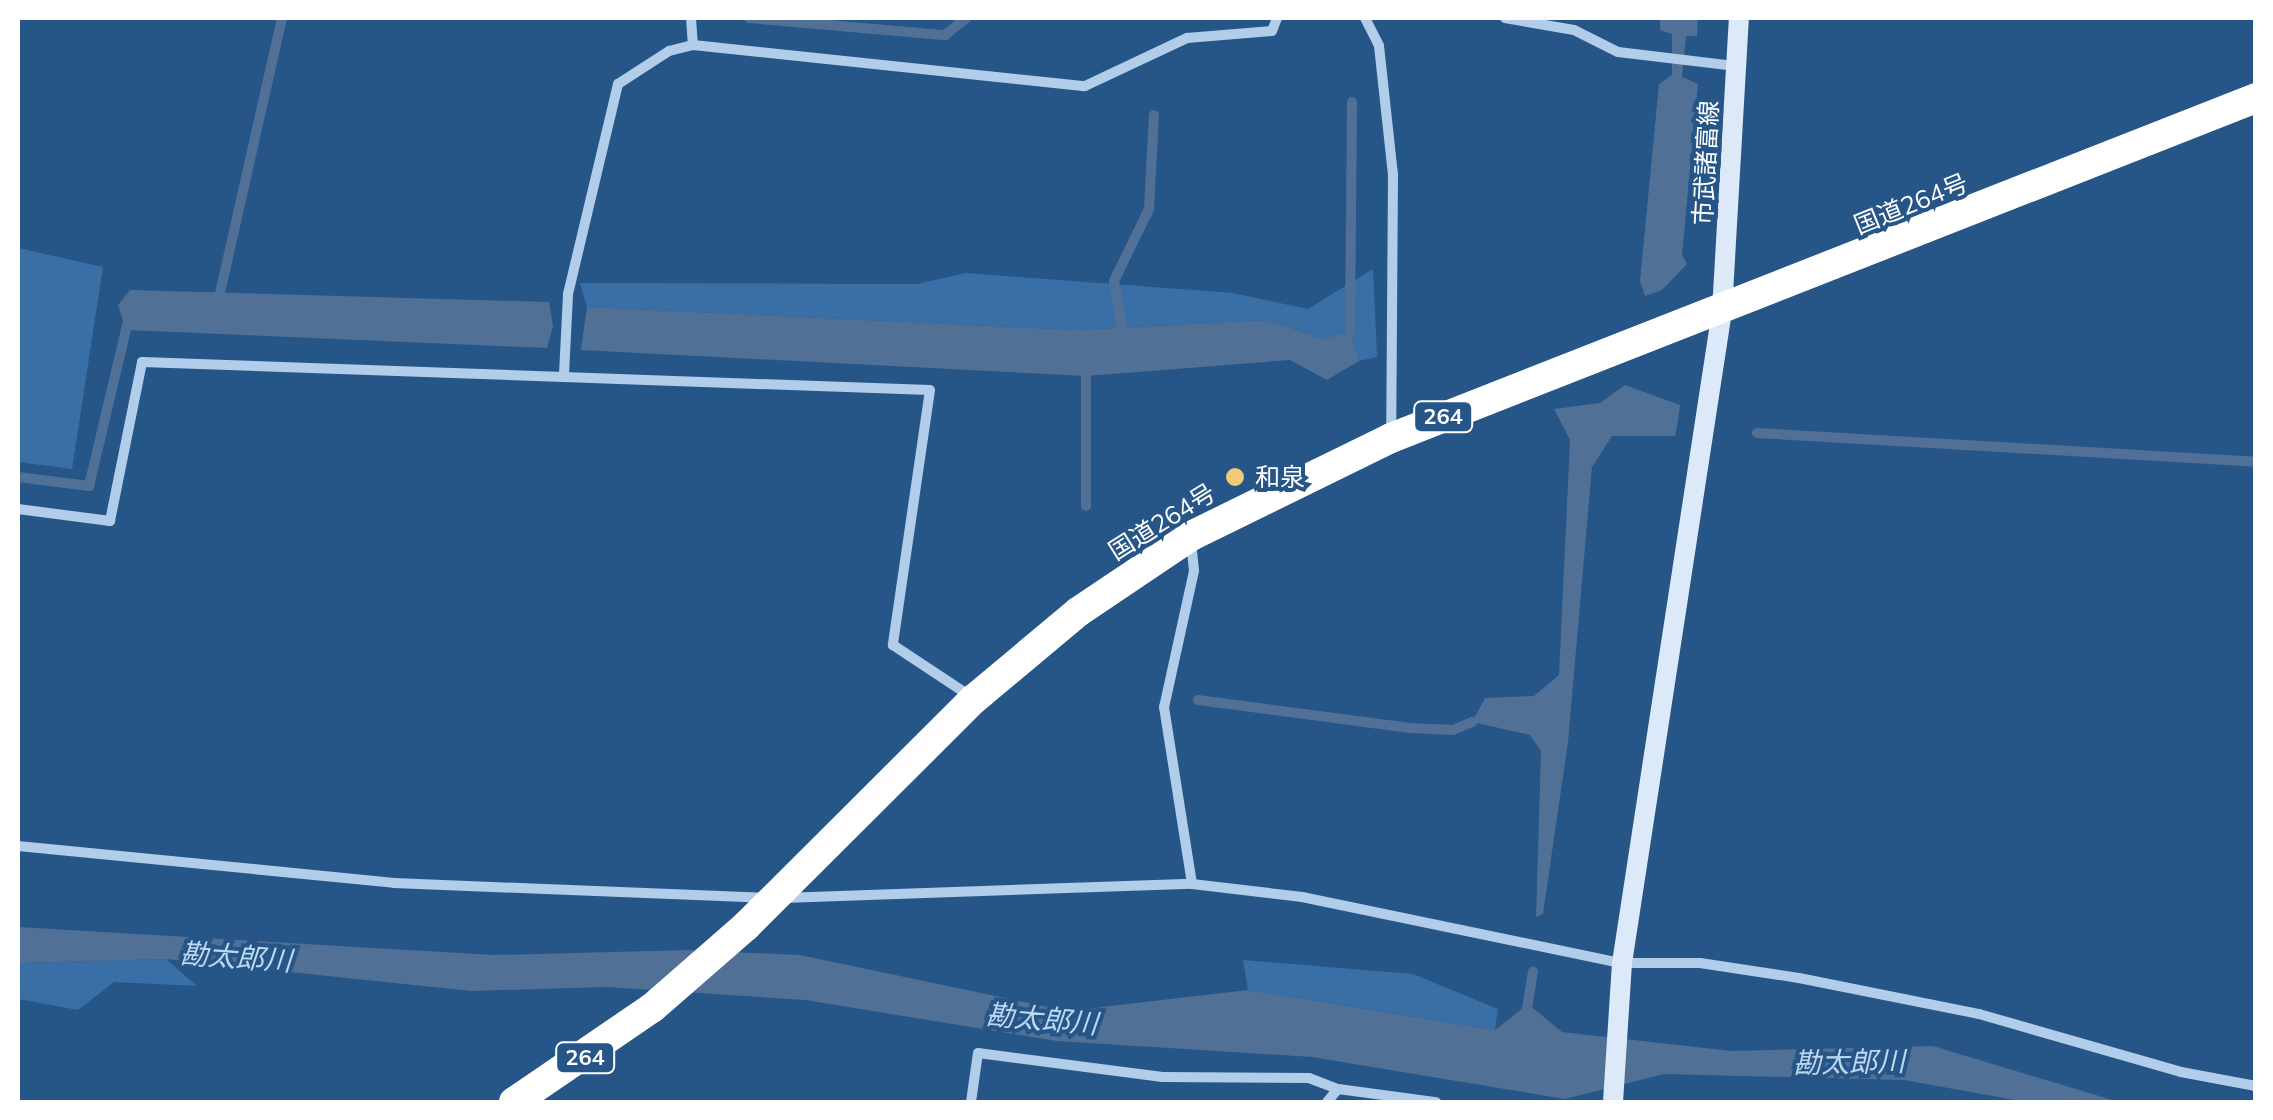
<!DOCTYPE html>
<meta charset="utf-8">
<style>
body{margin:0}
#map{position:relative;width:2273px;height:1120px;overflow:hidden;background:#265588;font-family:Mulish,"Noto Sans JP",sans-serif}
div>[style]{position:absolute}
.green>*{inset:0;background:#3a6fa5}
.water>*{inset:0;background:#507195}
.stream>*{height:10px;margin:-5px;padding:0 5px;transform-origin:5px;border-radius:5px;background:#507195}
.street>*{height:10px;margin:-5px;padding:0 5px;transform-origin:5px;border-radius:5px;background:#b2cde9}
.secondary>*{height:20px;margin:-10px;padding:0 10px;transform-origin:10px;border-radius:10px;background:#dce9f8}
.highway>*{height:30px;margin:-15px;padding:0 15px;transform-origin:15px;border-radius:15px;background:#fff}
.dots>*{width:28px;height:28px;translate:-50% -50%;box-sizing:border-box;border:5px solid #265588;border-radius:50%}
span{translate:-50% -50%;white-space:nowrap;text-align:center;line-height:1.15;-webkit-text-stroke:8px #265588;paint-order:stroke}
.shield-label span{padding:2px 8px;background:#265588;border:2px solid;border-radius:8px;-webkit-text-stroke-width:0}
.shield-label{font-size:22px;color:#fff;font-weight:700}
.street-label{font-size:25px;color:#fff}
.poi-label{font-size:25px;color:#fff}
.left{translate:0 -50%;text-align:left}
.water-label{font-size:28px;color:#bdd7f0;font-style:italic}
.frame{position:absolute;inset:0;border:20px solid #fff;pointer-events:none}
</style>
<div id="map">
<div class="green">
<i style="clip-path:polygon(18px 248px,103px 267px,72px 469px,18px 462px)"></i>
<i style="clip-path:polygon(1373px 269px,1377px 357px,1359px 361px,1350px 333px,1322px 339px,1268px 320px,1077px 330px,587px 307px,580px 283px,917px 284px,966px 273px,1233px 293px,1308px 309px)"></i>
<i style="clip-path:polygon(166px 959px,197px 986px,114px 982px,78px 1010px,18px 999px,18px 963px)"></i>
<i style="clip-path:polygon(1243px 960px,1413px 974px,1498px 1009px,1495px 1030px,1248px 990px)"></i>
</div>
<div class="water">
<i style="clip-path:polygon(1660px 18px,1698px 18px,1697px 36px,1686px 36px,1682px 77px,1698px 84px,1682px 255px,1687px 264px,1662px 290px,1645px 296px,1640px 281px,1659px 84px,1672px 75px,1672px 34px,1660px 30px)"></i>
<i style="clip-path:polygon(130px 290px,549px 302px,553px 326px,547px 348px,126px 330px,118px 305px)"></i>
<i style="clip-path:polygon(587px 307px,1077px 330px,1268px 320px,1322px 339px,1350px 332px,1359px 361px,1327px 380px,1290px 360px,1086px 376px,581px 350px)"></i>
<i style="clip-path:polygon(1625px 385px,1680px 405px,1678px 421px,1675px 436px,1612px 436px,1592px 467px,1568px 742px,1543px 914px,1536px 917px,1541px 751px,1530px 735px,1472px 722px,1485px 698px,1534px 696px,1559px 675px,1570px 440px,1554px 409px,1600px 403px)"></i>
<i style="clip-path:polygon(18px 927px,494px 955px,688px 950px,800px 955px,1067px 1011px,1248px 990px,1495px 1030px,1528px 1004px,1562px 1032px,1732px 1051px,1933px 1046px,2119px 1102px,2026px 1102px,1904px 1080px,1664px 1074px,1565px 1099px,1312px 1057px,1057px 1041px,805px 1000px,606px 987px,471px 991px,166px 959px,18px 963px)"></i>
</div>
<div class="stream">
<i style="left:749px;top:18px;width:197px;rotate:5deg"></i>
<i style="left:945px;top:35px;width:27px;rotate:-39deg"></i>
<i style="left:220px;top:293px;width:282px;rotate:-77.3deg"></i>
<i style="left:1122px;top:327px;width:47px;rotate:-99.9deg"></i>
<i style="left:1114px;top:281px;width:80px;rotate:-64.1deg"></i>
<i style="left:1149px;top:209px;width:94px;rotate:-87deg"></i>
<i style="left:1350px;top:332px;width:230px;rotate:-89.5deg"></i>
<i style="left:1757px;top:433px;width:500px;rotate:3.3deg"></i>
<i style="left:18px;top:477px;width:72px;rotate:7.2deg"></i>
<i style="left:89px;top:486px;width:174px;rotate:-76.7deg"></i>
<i style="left:1086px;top:506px;width:130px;rotate:-90deg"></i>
<i style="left:1198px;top:700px;width:214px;rotate:7.5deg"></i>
<i style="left:1410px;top:728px;width:43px;rotate:2.7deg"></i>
<i style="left:1453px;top:730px;width:21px;rotate:-23deg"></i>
<i style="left:1526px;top:1015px;width:44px;rotate:-80.8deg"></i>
</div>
<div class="street">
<i style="left:691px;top:18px;width:27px;rotate:86deg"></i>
<i style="left:1365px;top:18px;width:31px;rotate:63deg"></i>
<i style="left:1379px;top:46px;width:129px;rotate:83.8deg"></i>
<i style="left:1393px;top:174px;width:258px;rotate:90.4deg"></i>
<i style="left:1505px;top:18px;width:70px;rotate:9.9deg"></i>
<i style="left:1574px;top:30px;width:49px;rotate:26.6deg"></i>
<i style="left:1618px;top:52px;width:119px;rotate:6.8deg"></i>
<i style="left:564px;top:374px;width:80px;rotate:-87.1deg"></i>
<i style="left:568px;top:294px;width:216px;rotate:-76.6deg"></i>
<i style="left:618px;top:84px;width:61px;rotate:-32.9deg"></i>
<i style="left:669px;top:51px;width:25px;rotate:-14deg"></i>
<i style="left:693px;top:45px;width:394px;rotate:6deg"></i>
<i style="left:1085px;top:86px;width:113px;rotate:-25.2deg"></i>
<i style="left:1187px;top:38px;width:85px;rotate:-4.7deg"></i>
<i style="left:1272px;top:31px;width:14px;rotate:-69deg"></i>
<i style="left:18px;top:509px;width:93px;rotate:7.4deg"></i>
<i style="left:110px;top:521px;width:162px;rotate:-78.6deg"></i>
<i style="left:142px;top:362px;width:788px;rotate:2.04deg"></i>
<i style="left:930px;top:390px;width:258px;rotate:98.3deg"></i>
<i style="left:893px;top:645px;width:96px;rotate:33.5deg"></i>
<i style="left:1191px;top:542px;width:29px;rotate:84deg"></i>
<i style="left:1194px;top:571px;width:139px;rotate:102.4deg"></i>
<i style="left:1164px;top:707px;width:179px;rotate:81deg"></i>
<i style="left:18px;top:846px;width:378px;rotate:5.6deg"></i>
<i style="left:394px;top:883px;width:372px;rotate:2.3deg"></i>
<i style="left:783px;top:898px;width:409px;rotate:-2deg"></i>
<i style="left:1192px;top:884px;width:111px;rotate:6.7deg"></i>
<i style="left:1302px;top:897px;width:327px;rotate:11.7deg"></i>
<i style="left:1622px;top:963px;width:78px"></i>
<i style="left:1700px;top:963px;width:100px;rotate:8.6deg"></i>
<i style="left:1799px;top:978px;width:184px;rotate:11.3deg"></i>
<i style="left:1979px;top:1014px;width:210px;rotate:16deg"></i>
<i style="left:2181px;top:1072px;width:76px;rotate:10.6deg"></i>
<i style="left:971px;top:1102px;width:49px;rotate:-81.9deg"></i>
<i style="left:978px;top:1053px;width:186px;rotate:7.4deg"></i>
<i style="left:1162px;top:1077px;width:147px;rotate:0.4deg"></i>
<i style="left:1309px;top:1078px;width:31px;rotate:21deg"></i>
<i style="left:1327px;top:1102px;width:17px;rotate:-50deg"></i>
<i style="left:1338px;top:1089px;width:99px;rotate:7.6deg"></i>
</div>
<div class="secondary">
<i style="left:1613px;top:1102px;width:139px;rotate:-86.3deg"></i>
<i style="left:1622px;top:963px;width:660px;rotate:-81.28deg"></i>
<i style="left:1722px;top:311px;width:293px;rotate:-86.7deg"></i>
</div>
<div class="highway">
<i style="left:514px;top:1102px;width:167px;rotate:-34.3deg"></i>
<i style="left:652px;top:1008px;width:125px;rotate:-41.1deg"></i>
<i style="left:746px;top:926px;width:322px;rotate:-44.9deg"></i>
<i style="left:974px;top:699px;width:136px;rotate:-39.9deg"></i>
<i style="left:1078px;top:612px;width:136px;rotate:-33.9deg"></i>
<i style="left:1191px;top:536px;width:223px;rotate:-26.1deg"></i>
<i style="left:1391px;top:438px;width:929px;rotate:-21.46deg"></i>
</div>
<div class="dots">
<i style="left:1235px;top:477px;background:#f2c976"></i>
</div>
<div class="shield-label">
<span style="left:1443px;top:417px">264</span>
<span style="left:585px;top:1058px">264</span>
</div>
<div class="street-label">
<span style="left:1706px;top:163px;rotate:-87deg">市武諸富線</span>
<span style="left:1911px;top:204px;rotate:-22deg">国道264号</span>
<span style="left:1162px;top:522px;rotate:-32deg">国道264号</span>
</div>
<div class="poi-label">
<span class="left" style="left:1255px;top:477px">和泉</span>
</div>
<div class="water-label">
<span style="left:236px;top:957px;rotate:4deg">勘太郎川</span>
<span style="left:1042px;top:1019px;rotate:5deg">勘太郎川</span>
<span style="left:1849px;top:1062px;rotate:-1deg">勘太郎川</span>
</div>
<div class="frame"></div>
</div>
